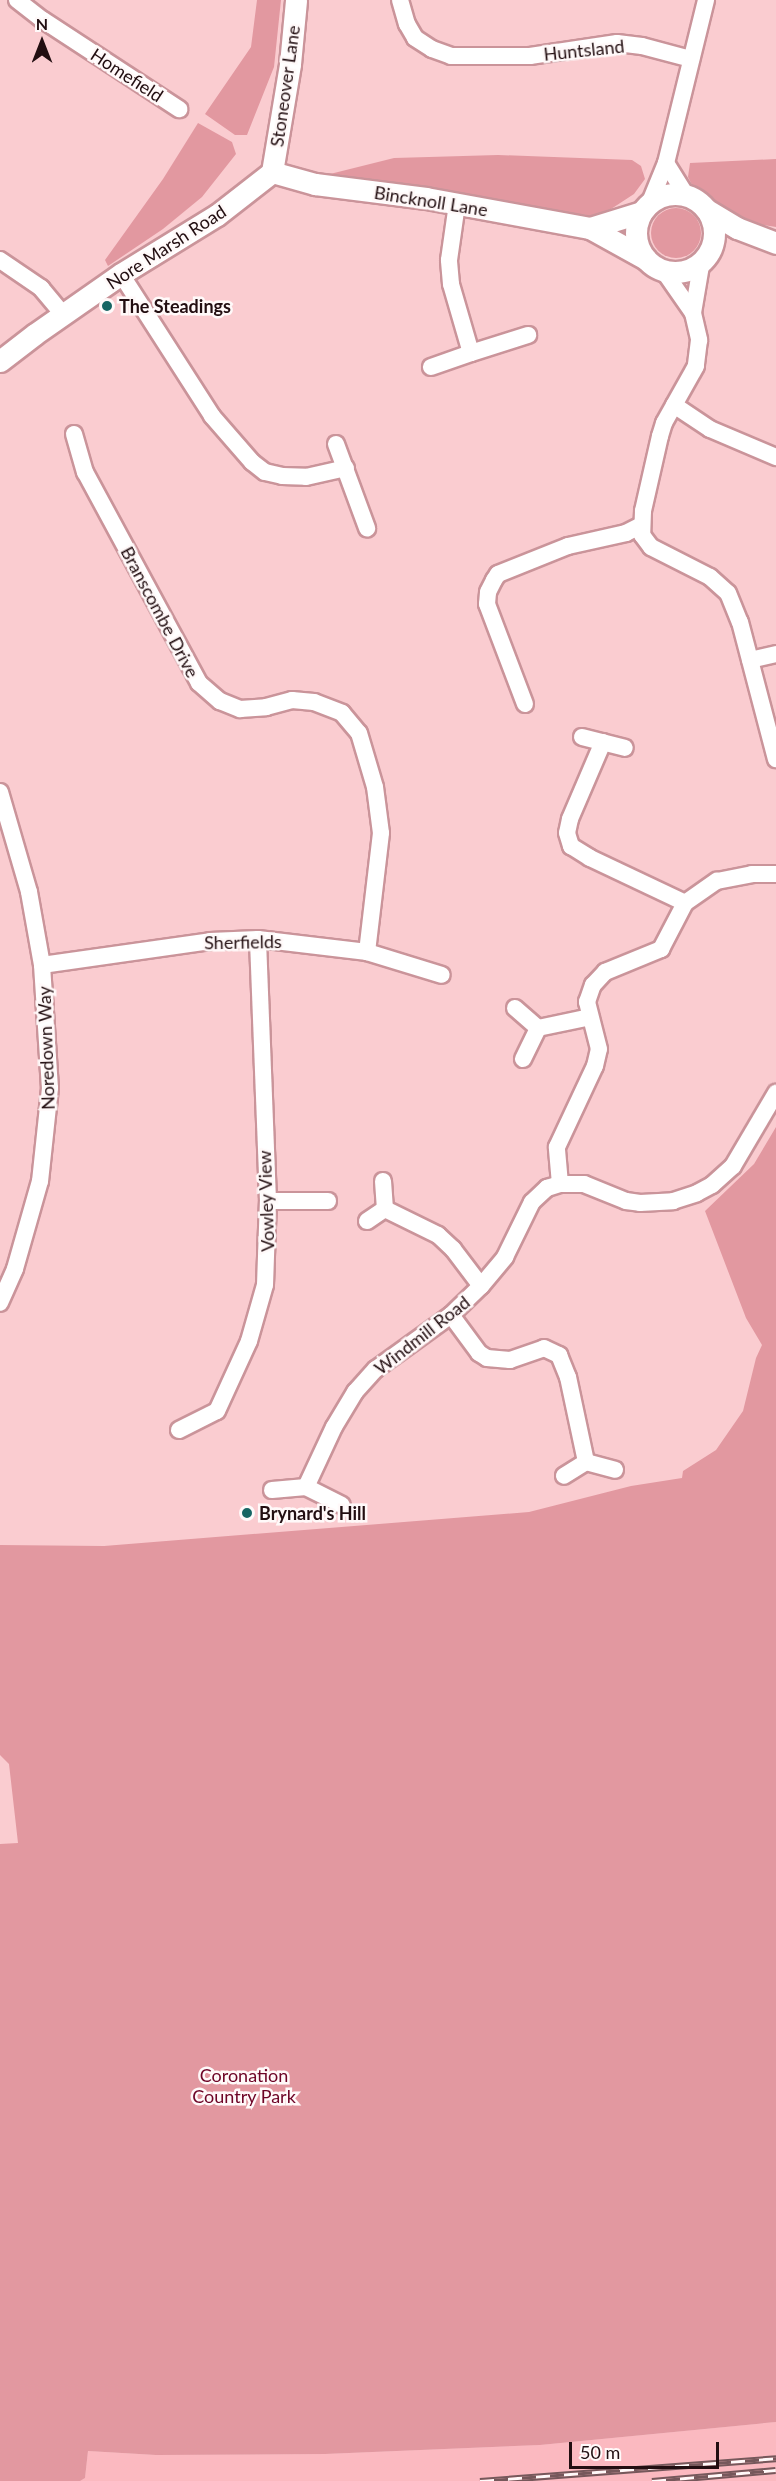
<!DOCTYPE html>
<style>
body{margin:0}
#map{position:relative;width:776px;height:2481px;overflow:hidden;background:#faccd0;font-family:Lato,sans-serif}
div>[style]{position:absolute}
.built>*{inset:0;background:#fbb9c0}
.green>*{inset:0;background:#e298a0}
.round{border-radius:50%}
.roads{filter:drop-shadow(2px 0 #ca949a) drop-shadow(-2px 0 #ca949a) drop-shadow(0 2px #ca949a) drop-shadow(0 -2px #ca949a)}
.minor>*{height:16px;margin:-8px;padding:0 8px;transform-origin:8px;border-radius:8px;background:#fff}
.tertiary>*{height:21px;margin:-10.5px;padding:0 10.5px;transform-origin:10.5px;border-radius:10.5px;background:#fff}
.tertiary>.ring{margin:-10.5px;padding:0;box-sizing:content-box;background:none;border:21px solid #fff;border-radius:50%}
.rail>*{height:7px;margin-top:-3.5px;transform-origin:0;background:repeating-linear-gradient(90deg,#fff9f9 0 14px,#76585b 0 28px);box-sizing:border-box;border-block:2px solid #76585b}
.dots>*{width:16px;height:16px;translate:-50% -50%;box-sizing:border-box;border:3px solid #fff9f9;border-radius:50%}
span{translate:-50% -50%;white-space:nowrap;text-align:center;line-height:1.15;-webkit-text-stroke:5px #fff9f9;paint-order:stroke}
.street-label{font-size:18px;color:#220e11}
.poi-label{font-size:18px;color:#220e11;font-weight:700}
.left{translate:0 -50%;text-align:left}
.park-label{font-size:18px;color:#6d0426}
.north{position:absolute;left:12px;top:12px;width:60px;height:60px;-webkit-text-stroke:4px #fff9f9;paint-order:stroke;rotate:0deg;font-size:16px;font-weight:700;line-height:24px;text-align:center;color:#220e11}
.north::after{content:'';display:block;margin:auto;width:21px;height:27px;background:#220e11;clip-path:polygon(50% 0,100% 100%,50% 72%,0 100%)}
.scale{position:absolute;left:569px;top:2442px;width:150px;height:27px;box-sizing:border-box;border:3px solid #220e11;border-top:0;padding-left:8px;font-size:18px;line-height:21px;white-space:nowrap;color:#220e11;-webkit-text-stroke:4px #fff9f9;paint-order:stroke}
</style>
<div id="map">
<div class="built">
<i style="clip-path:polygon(776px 2422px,776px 2481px,80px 2481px,85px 2478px,88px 2451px,156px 2455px,325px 2454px,540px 2445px)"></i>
</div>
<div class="green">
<i style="clip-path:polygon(257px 0,281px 0,274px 67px,247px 135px,235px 135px,205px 114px,251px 47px)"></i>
<i style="clip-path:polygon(198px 123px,232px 142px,236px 154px,202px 197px,163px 229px,108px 266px,105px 260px,163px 179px)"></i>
<i style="clip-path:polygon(498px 155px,632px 160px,641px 166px,645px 179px,634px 194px,611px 209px,611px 215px,593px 216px,342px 178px,330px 174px,394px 158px)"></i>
<i style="clip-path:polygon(776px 159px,776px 227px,752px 223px,708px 204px,693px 187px,688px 177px,690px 163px)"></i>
<i class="round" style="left:651px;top:208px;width:50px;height:50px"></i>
<i style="clip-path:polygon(776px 1127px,776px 2422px,540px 2445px,325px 2454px,156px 2455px,88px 2451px,85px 2478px,80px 2481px,0 2481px,0 1844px,18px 1843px,9px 1764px,0 1755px,0 1545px,104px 1546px,529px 1512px,631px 1486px,682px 1478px,683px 1471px,716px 1450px,743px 1411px,756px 1358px,762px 1345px,746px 1318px,705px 1211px,754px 1164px)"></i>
</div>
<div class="roads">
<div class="minor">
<i style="left:17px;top:0;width:33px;rotate:38deg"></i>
<i style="left:43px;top:20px;width:163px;rotate:33.2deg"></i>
<i style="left:400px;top:0;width:25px;rotate:74deg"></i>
<i style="left:407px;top:24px;width:16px;rotate:60deg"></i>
<i style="left:415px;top:38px;width:20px;rotate:33deg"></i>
<i style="left:432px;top:49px;width:20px;rotate:20deg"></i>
<i style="left:451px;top:56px;width:79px"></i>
<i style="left:530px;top:56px;width:88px;rotate:-8.5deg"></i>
<i style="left:617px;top:43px;width:25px;rotate:7deg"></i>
<i style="left:642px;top:46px;width:51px;rotate:14.9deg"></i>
<i style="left:666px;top:163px;width:38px;rotate:58deg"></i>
<i style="left:650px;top:202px;width:42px;rotate:-67.7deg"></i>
<i style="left:666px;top:163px;width:168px;rotate:-76.2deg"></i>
<i style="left:0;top:260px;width:50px;rotate:34.3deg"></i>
<i style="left:41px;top:288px;width:34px;rotate:50deg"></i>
<i style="left:663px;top:270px;width:52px;rotate:55.1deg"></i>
<i style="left:693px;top:313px;width:28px;rotate:77deg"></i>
<i style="left:699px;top:340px;width:26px;rotate:97deg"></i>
<i style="left:696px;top:366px;width:65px;rotate:119.3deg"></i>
<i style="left:664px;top:423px;width:14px;rotate:107deg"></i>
<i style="left:660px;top:436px;width:77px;rotate:102.8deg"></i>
<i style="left:643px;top:511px;width:24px;rotate:92deg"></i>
<i style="left:642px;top:535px;width:15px;rotate:53deg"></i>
<i style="left:651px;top:547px;width:66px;rotate:27deg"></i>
<i style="left:710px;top:577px;width:24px;rotate:42deg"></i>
<i style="left:728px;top:593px;width:31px;rotate:68deg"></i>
<i style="left:740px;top:622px;width:142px;rotate:75.3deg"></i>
<i style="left:121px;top:274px;width:169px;rotate:57.3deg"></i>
<i style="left:212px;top:416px;width:61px;rotate:49deg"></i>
<i style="left:252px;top:462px;width:16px;rotate:38deg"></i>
<i style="left:265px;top:472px;width:17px;rotate:13deg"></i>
<i style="left:282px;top:476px;width:24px;rotate:2deg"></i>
<i style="left:306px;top:477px;width:41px;rotate:-12.7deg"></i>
<i style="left:693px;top:313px;width:54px;rotate:-80.4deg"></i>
<i style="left:471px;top:353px;width:60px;rotate:-17.5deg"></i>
<i style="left:431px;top:367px;width:42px;rotate:-19.3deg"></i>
<i style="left:471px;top:353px;width:72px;rotate:-106.2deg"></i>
<i style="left:451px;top:284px;width:24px;rotate:-95deg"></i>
<i style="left:449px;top:260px;width:57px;rotate:-81.9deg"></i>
<i style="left:674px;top:405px;width:43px;rotate:33.7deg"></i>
<i style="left:710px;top:429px;width:72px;rotate:23deg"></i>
<i style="left:74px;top:434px;width:40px;rotate:74deg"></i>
<i style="left:85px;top:472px;width:240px;rotate:61.6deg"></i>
<i style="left:199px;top:683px;width:28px;rotate:41deg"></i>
<i style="left:220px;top:701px;width:22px;rotate:22deg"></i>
<i style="left:240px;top:709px;width:26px;rotate:-4deg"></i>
<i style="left:266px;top:707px;width:27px;rotate:-15deg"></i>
<i style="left:292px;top:700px;width:22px;rotate:5deg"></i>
<i style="left:314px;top:702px;width:30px;rotate:21deg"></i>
<i style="left:342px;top:713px;width:26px;rotate:50deg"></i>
<i style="left:359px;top:733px;width:56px;rotate:73.5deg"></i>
<i style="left:375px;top:787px;width:46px;rotate:82.6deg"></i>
<i style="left:381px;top:833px;width:120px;rotate:96.7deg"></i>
<i style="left:336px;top:444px;width:90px;rotate:69.7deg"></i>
<i style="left:750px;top:660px;width:27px;rotate:-13deg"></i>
<i style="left:525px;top:704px;width:107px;rotate:-110.8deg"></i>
<i style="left:487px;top:604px;width:12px;rotate:-85deg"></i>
<i style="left:488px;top:592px;width:13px;rotate:-63deg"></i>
<i style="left:494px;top:580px;width:7px;rotate:-56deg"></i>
<i style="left:498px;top:574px;width:75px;rotate:-21.8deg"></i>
<i style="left:568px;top:546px;width:59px;rotate:-12.6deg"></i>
<i style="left:626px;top:533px;width:16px;rotate:-27deg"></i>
<i style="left:582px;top:737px;width:44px;rotate:14.3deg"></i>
<i style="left:603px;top:742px;width:84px;rotate:113.2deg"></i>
<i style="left:570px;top:819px;width:14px;rotate:102deg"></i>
<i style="left:567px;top:833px;width:14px;rotate:73deg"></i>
<i style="left:571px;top:846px;width:22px;rotate:32deg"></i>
<i style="left:590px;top:858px;width:105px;rotate:25.3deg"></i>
<i style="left:0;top:792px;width:104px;rotate:73.8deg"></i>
<i style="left:29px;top:892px;width:74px;rotate:79.9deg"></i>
<i style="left:42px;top:965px;width:123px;rotate:86.3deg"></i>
<i style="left:50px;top:1088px;width:94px;rotate:96.1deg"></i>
<i style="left:40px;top:1181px;width:91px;rotate:105.9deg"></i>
<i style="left:15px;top:1269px;width:37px;rotate:114deg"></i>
<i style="left:42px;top:965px;width:170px;rotate:-8.1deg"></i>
<i style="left:210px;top:941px;width:48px;rotate:-2.4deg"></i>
<i style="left:258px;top:939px;width:110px;rotate:6.8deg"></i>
<i style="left:367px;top:952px;width:78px;rotate:17deg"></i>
<i style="left:515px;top:1008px;width:30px;rotate:41deg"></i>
<i style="left:538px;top:1028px;width:53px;rotate:-11.9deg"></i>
<i style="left:523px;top:1059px;width:34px;rotate:-64deg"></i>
<i style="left:383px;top:1181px;width:28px;rotate:86deg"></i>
<i style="left:385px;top:1209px;width:59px;rotate:26.1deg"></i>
<i style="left:438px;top:1235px;width:21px;rotate:43deg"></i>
<i style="left:453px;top:1249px;width:46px;rotate:52.9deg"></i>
<i style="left:560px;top:1184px;width:37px;rotate:-95deg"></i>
<i style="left:557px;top:1147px;width:89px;rotate:-64.9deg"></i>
<i style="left:595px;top:1066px;width:17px;rotate:-77deg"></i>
<i style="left:599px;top:1049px;width:49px;rotate:-104.3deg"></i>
<i style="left:587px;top:1002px;width:18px;rotate:-71deg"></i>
<i style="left:593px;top:985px;width:18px;rotate:-47deg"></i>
<i style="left:605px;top:972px;width:61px;rotate:-22.3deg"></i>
<i style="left:661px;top:949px;width:52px;rotate:-62.4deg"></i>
<i style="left:685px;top:903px;width:39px;rotate:-35deg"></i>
<i style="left:717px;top:881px;width:36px;rotate:-11deg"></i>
<i style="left:752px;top:874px;width:24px"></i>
<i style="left:268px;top:1201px;width:60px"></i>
<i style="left:367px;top:1221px;width:22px;rotate:-34deg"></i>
<i style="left:451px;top:1315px;width:47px;rotate:53.6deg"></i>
<i style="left:479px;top:1353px;width:9px;rotate:32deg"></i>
<i style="left:487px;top:1358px;width:23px;rotate:5deg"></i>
<i style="left:510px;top:1360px;width:36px;rotate:-19deg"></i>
<i style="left:544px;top:1348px;width:17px;rotate:25deg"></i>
<i style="left:559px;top:1355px;width:24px;rotate:68deg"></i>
<i style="left:568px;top:1377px;width:87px;rotate:78deg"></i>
<i style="left:586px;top:1462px;width:26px;rotate:148deg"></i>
<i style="left:179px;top:1430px;width:42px;rotate:-26.6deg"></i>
<i style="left:217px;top:1411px;width:77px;rotate:-65.4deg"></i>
<i style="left:249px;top:1341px;width:58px;rotate:-74.1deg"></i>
<i style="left:265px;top:1285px;width:84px;rotate:-88deg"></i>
<i style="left:268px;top:1201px;width:262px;rotate:-92.2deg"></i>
<i style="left:586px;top:1462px;width:30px;rotate:15deg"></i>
<i style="left:306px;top:1487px;width:40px;rotate:26.6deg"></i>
<i style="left:272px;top:1490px;width:34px;rotate:-5deg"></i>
<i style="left:306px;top:1487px;width:66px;rotate:-65deg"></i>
<i style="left:334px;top:1427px;width:41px;rotate:-59deg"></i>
<i style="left:355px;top:1392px;width:31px;rotate:-48deg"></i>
<i style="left:376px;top:1369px;width:92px;rotate:-35.8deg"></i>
<i style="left:451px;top:1315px;width:42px;rotate:-44deg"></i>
<i style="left:481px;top:1286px;width:38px;rotate:-50deg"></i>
<i style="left:505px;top:1257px;width:61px;rotate:-63.9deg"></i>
<i style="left:532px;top:1202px;width:21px;rotate:-43deg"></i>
<i style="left:547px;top:1188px;width:14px;rotate:-17deg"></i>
<i style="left:560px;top:1184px;width:24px"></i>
<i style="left:584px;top:1184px;width:45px;rotate:22deg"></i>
<i style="left:626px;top:1201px;width:14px;rotate:8deg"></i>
<i style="left:640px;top:1203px;width:33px;rotate:-3deg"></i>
<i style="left:673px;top:1201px;width:25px;rotate:-18deg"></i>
<i style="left:697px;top:1193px;width:17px;rotate:-28deg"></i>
<i style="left:712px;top:1185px;width:28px;rotate:-42deg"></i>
<i style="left:733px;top:1166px;width:85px;rotate:-59.5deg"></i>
</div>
<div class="tertiary">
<i style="left:272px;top:172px;width:45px;rotate:15.6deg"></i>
<i style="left:315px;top:184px;width:112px;rotate:7.2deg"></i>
<i style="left:426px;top:198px;width:167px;rotate:10.4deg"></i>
<i style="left:590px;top:228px;width:64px;rotate:29deg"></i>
<i style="left:272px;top:172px;width:109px;rotate:-80.5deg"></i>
<i style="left:290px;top:64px;width:64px;rotate:-84.6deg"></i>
<i class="ring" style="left:636px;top:194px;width:57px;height:57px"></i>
<i style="left:707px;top:210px;width:35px;rotate:31deg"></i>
<i style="left:737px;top:228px;width:42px;rotate:21deg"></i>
<i style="left:590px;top:228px;width:54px;rotate:-17.1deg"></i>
<i style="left:0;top:361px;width:44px;rotate:-37.6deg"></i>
<i style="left:35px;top:334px;width:105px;rotate:-34.9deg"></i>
<i style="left:121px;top:274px;width:113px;rotate:-31.6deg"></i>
<i style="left:217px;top:215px;width:70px;rotate:-38deg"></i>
</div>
</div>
<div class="rail">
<i style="left:480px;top:2481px;width:297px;rotate:-4.4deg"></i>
<i style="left:652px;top:2481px;width:124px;rotate:-5.1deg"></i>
</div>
<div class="dots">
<i style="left:107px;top:306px;background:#176563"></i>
<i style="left:247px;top:1513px;background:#176563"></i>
</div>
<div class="street-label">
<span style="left:584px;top:50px;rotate:-6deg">Huntsland</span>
<span style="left:127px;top:75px;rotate:33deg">Homefield</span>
<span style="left:285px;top:86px;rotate:-82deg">Stoneover Lane</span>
<span style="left:431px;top:201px;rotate:9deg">Bincknoll Lane</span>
<span style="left:166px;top:247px;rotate:-33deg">Nore Marsh Road</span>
<span style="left:160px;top:612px;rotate:62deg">Branscombe Drive</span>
<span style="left:243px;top:942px;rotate:-1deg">Sherfields</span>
<span style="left:46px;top:1048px;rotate:-92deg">Noredown Way</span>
<span style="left:266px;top:1201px;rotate:-92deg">Vowley View</span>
<span style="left:422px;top:1335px;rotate:-38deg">Windmill Road</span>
</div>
<div class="poi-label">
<span class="left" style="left:119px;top:306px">The Steadings</span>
<span class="left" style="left:259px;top:1513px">Brynard's Hill</span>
</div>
<div class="park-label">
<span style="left:244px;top:2086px">Coronation<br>Country Park</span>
</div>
<div class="north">N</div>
<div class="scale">50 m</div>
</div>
